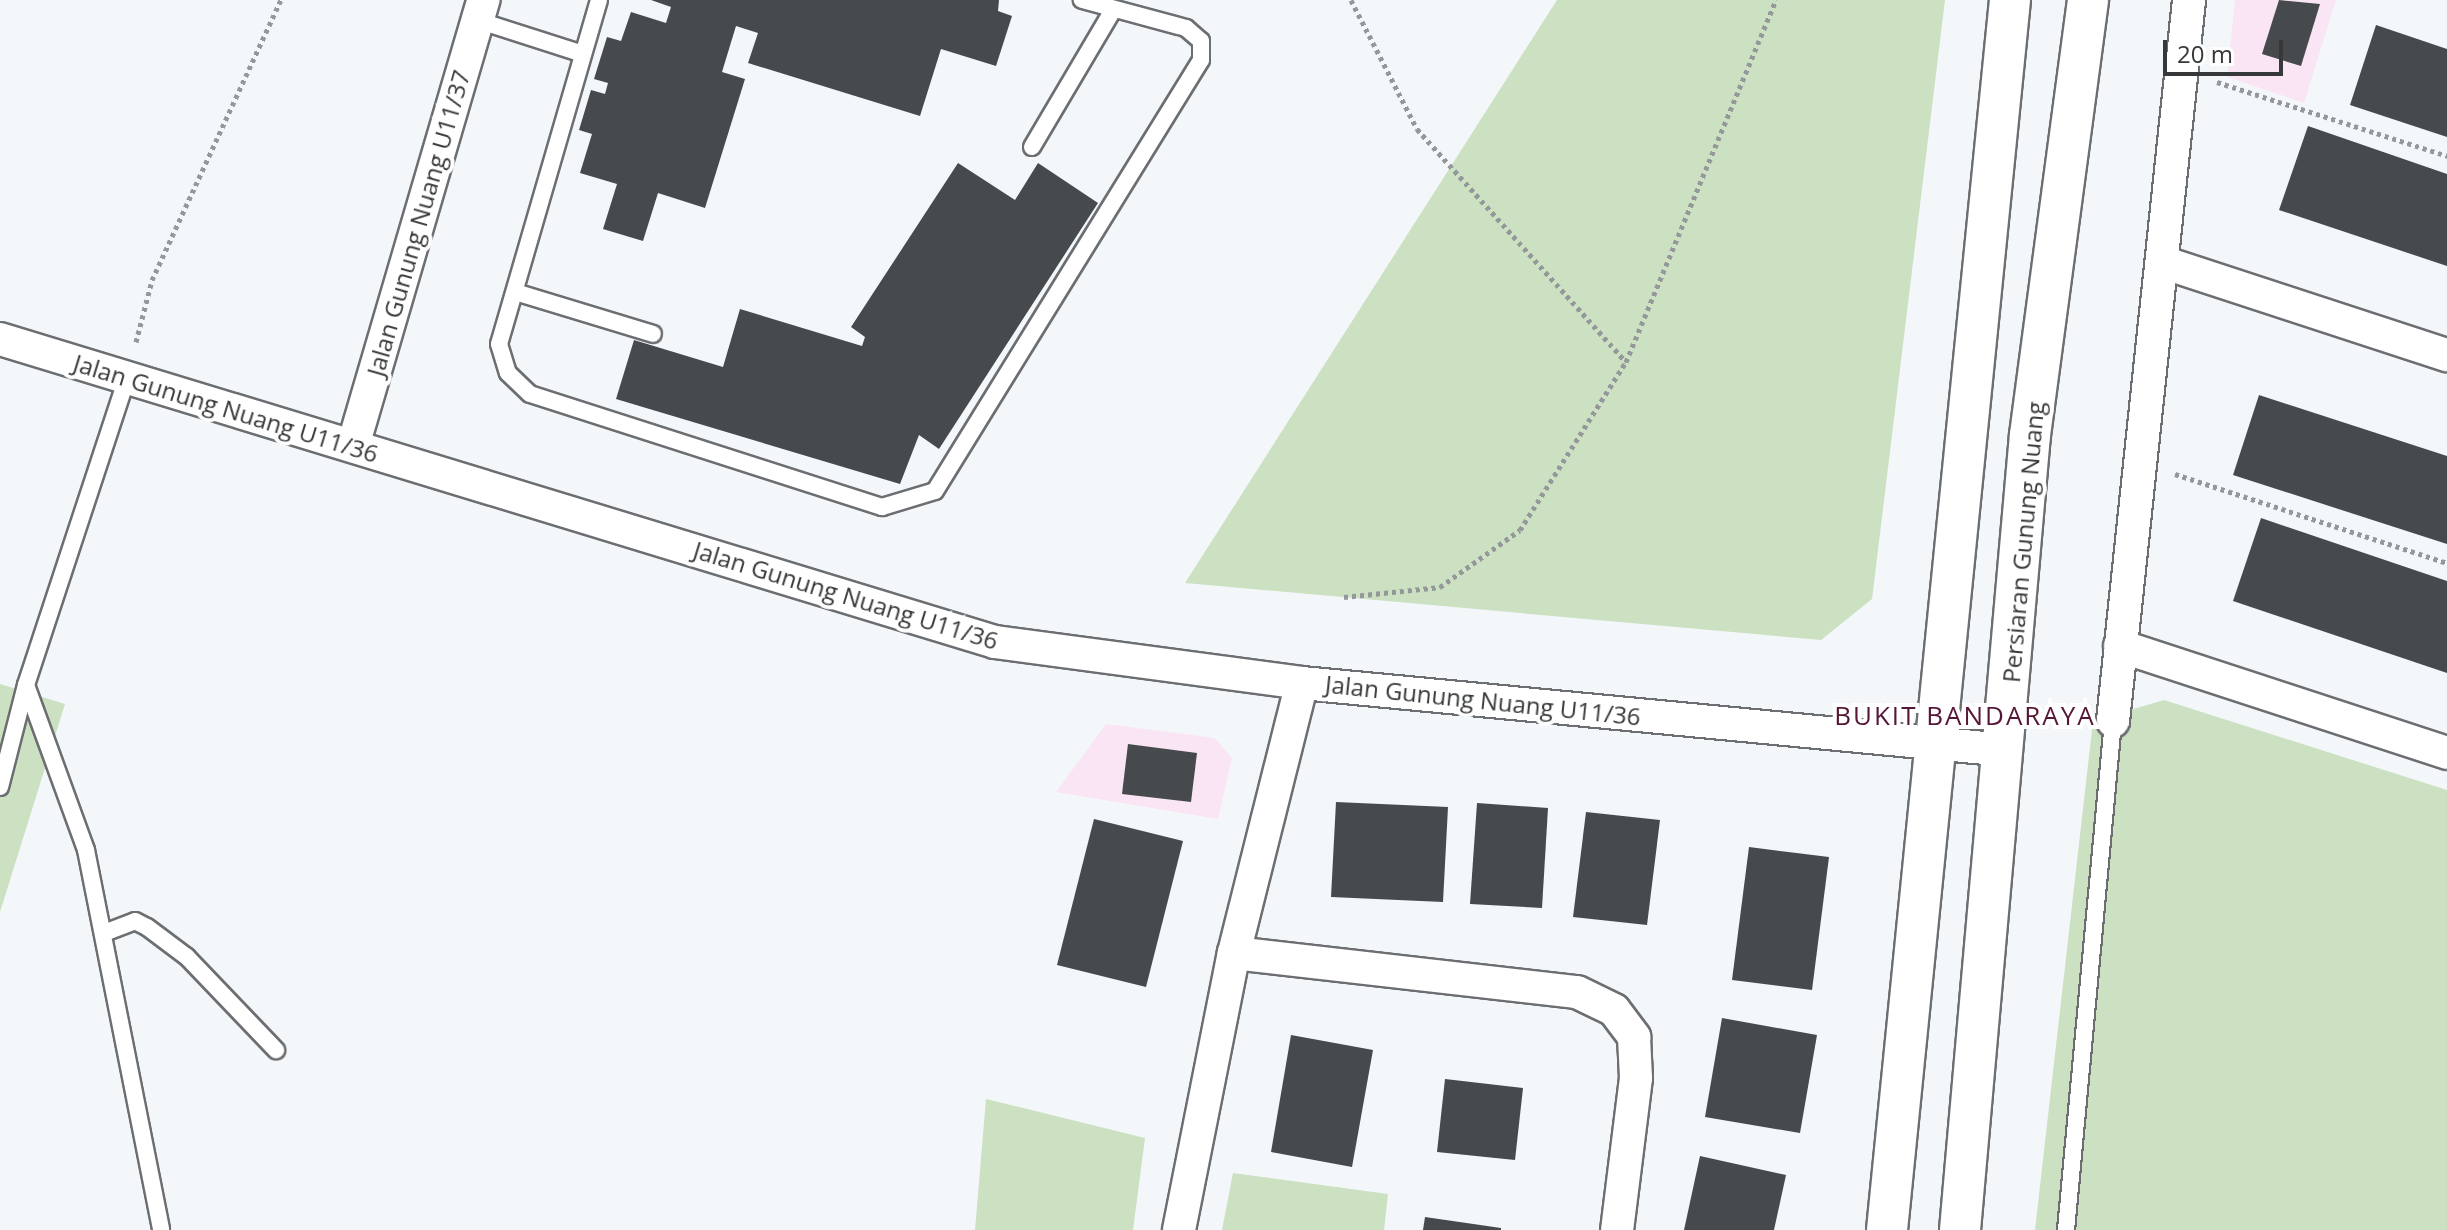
<!DOCTYPE html>
<style>
body{margin:0}
#map{position:relative;width:2447px;height:1230px;overflow:hidden;background:#f3f7fa;font-family:"Open Sans",sans-serif}
div>[style]{position:absolute}
.industrial>*{inset:0;background:#fae5f5}
.green>*{inset:0;background:#cce0c2}
.building>*{inset:0;background:#474a4c}
.path>*{height:5px;margin-top:-2.5px;transform-origin:0;background:repeating-linear-gradient(90deg,#95989a 0 4px,transparent 0 8px)}
.roads{filter:drop-shadow(2px 0 #6c6e71) drop-shadow(-2px 0 #6c6e71) drop-shadow(0 2px #6c6e71) drop-shadow(0 -2px #6c6e71)}
.service>*{height:16px;margin:-8px;padding:0 8px;transform-origin:8px;border-radius:8px;background:#fff}
.minor>*{height:32px;margin:-16px;padding:0 16px;transform-origin:16px;border-radius:16px;background:#fff}
.tertiary>*{height:40px;margin:-20px;padding:0 20px;transform-origin:20px;border-radius:20px;background:#fff}
span{translate:-50% -50%;white-space:nowrap;text-align:center;line-height:1.15;-webkit-text-stroke:8px #fff;paint-order:stroke}
.street-label{font-size:24px;color:#363839}
.neighbourhood-label{font-size:26px;color:#551637;letter-spacing:2px}
.scale{position:absolute;left:2163px;top:40px;width:120px;height:36px;box-sizing:border-box;border:4px solid #363839;border-top:0;padding-left:10px;font-size:24px;line-height:28px;white-space:nowrap;color:#363839;-webkit-text-stroke:6px #fff;paint-order:stroke}
</style>
<div id="map">
<div class="industrial">
<i style="clip-path:polygon(2235px 0,2336px 0,2304px 103px,2227px 77px)"></i>
<i style="clip-path:polygon(1106px 724px,1215px 738px,1232px 758px,1218px 819px,1056px 792px)"></i>
</div>
<div class="green">
<i style="clip-path:polygon(1557px 0,1945px 0,1872px 599px,1821px 640px,1185px 583px)"></i>
<i style="clip-path:polygon(0 684px,65px 704px,0 912px)"></i>
<i style="clip-path:polygon(2164px 700px,2447px 790px,2447px 1230px,2035px 1230px,2093px 721px)"></i>
<i style="clip-path:polygon(986px 1099px,1145px 1138px,1133px 1230px,975px 1230px)"></i>
<i style="clip-path:polygon(1233px 1173px,1388px 1194px,1384px 1230px,1222px 1230px)"></i>
</div>
<div class="building">
<i style="clip-path:polygon(651px 0,999px 0,998px 11px,1012px 16px,996px 66px,941px 49px,920px 116px,748px 63px,758px 33px,736px 26px,722px 72px,745px 79px,705px 208px,658px 193px,643px 241px,603px 229px,617px 184px,580px 173px,592px 134px,579px 130px,591px 90px,605px 94px,608px 83px,594px 79px,607px 37px,621px 41px,631px 12px,666px 23px,671px 7px)"></i>
<i style="clip-path:polygon(2279px 0,2320px 4px,2301px 66px,2262px 54px)"></i>
<i style="clip-path:polygon(2376px 25px,2447px 49px,2447px 137px,2350px 105px)"></i>
<i style="clip-path:polygon(2308px 126px,2447px 174px,2447px 266px,2279px 210px)"></i>
<i style="clip-path:polygon(958px 163px,1015px 200px,1038px 163px,1098px 203px,939px 449px,919px 435px,900px 484px,616px 399px,634px 340px,723px 367px,740px 309px,862px 346px,865px 337px,851px 327px)"></i>
<i style="clip-path:polygon(2259px 395px,2447px 456px,2447px 544px,2233px 475px)"></i>
<i style="clip-path:polygon(2261px 518px,2447px 581px,2447px 673px,2233px 601px)"></i>
<i style="clip-path:polygon(1128px 744px,1197px 753px,1191px 802px,1122px 794px)"></i>
<i style="clip-path:polygon(1336px 802px,1448px 807px,1443px 902px,1331px 897px)"></i>
<i style="clip-path:polygon(1477px 803px,1548px 808px,1542px 908px,1470px 904px)"></i>
<i style="clip-path:polygon(1586px 812px,1660px 820px,1647px 925px,1573px 917px)"></i>
<i style="clip-path:polygon(1094px 819px,1183px 841px,1146px 987px,1057px 965px)"></i>
<i style="clip-path:polygon(1749px 847px,1829px 857px,1812px 990px,1732px 980px)"></i>
<i style="clip-path:polygon(1722px 1018px,1817px 1035px,1800px 1133px,1705px 1117px)"></i>
<i style="clip-path:polygon(1291px 1035px,1373px 1050px,1352px 1167px,1271px 1152px)"></i>
<i style="clip-path:polygon(1445px 1079px,1523px 1088px,1515px 1160px,1437px 1152px)"></i>
<i style="clip-path:polygon(1700px 1156px,1786px 1175px,1774px 1230px,1684px 1230px)"></i>
<i style="clip-path:polygon(1425px 1217px,1501px 1228px,1501px 1230px,1423px 1230px)"></i>
</div>
<div class="path">
<i style="left:1351px;top:0;width:145px;rotate:62.9deg"></i>
<i style="left:1417px;top:129px;width:313px;rotate:48.1deg"></i>
<i style="left:2217px;top:82px;width:242px;rotate:17.8deg"></i>
<i style="left:136px;top:342px;width:64px;rotate:-75.5deg"></i>
<i style="left:152px;top:280px;width:308px;rotate:-65.3deg"></i>
<i style="left:2175px;top:474px;width:286px;rotate:18.1deg"></i>
<i style="left:1344px;top:597px;width:97px;rotate:-5.9deg"></i>
<i style="left:1440px;top:587px;width:98px;rotate:-35.5deg"></i>
<i style="left:1520px;top:530px;width:199px;rotate:-57.8deg"></i>
<i style="left:1626px;top:362px;width:392px;rotate:-67.5deg"></i>
</div>
<div class="roads">
<div class="service">
<i style="left:599px;top:0;width:358px;rotate:106.2deg"></i>
<i style="left:499px;top:344px;width:30px;rotate:73deg"></i>
<i style="left:508px;top:373px;width:30px;rotate:44deg"></i>
<i style="left:530px;top:394px;width:370px;rotate:17.8deg"></i>
<i style="left:882px;top:507px;width:55px;rotate:-16.8deg"></i>
<i style="left:935px;top:491px;width:506px;rotate:-58.32deg"></i>
<i style="left:1201px;top:60px;width:19px;rotate:-90deg"></i>
<i style="left:1201px;top:41px;width:20px;rotate:-139deg"></i>
<i style="left:1186px;top:28px;width:108px;rotate:-164.9deg"></i>
<i style="left:477px;top:20px;width:111px;rotate:17.8deg"></i>
<i style="left:1032px;top:147px;width:159px;rotate:-59.4deg"></i>
<i style="left:515px;top:292px;width:144px;rotate:16.9deg"></i>
<i style="left:26px;top:685px;width:176px;rotate:70deg"></i>
<i style="left:86px;top:850px;width:387px;rotate:78.8deg"></i>
<i style="left:0;top:787px;width:105px;rotate:-75.7deg"></i>
<i style="left:26px;top:685px;width:323px;rotate:-71.8deg"></i>
<i style="left:104px;top:933px;width:33px;rotate:-21deg"></i>
<i style="left:135px;top:921px;width:13px;rotate:27deg"></i>
<i style="left:147px;top:927px;width:50px;rotate:36.9deg"></i>
<i style="left:187px;top:957px;width:129px;rotate:46.3deg"></i>
<i style="left:2066px;top:1230px;width:511px;rotate:-84.72deg"></i>
</div>
<div class="minor">
<i style="left:2162px;top:262px;width:300px;rotate:18.1deg"></i>
<i style="left:0;top:339px;width:1040px;rotate:16.94deg"></i>
<i style="left:995px;top:642px;width:310px;rotate:7.6deg"></i>
<i style="left:1302px;top:683px;width:706px;rotate:5.44deg"></i>
<i style="left:353px;top:446px;width:465px;rotate:-73.7deg"></i>
<i style="left:2120px;top:646px;width:344px;rotate:18.1deg"></i>
<i style="left:2113px;top:721px;width:725px;rotate:-83.98deg"></i>
<i style="left:1234px;top:953px;width:345px;rotate:6.5deg"></i>
<i style="left:1577px;top:992px;width:41px;rotate:25.9deg"></i>
<i style="left:1614px;top:1010px;width:34px;rotate:53deg"></i>
<i style="left:1634px;top:1037px;width:41px;rotate:87.2deg"></i>
<i style="left:1636px;top:1078px;width:153px;rotate:97.1deg"></i>
<i style="left:1179px;top:1230px;width:282px;rotate:-78.8deg"></i>
<i style="left:1234px;top:953px;width:278px;rotate:-75.9deg"></i>
</div>
<div class="tertiary">
<i style="left:1887px;top:1230px;width:1236px;rotate:-84.29deg"></i>
<i style="left:1960px;top:1230px;width:798px;rotate:-84.97deg"></i>
<i style="left:2030px;top:435px;width:439px;rotate:-82.4deg"></i>
</div>
</div>
<div class="street-label">
<span style="left:418px;top:223px;rotate:-74deg">Jalan Gunung Nuang U11/37</span>
<span style="left:226px;top:408px;rotate:17deg">Jalan Gunung Nuang U11/36</span>
<span style="left:2023px;top:542px;rotate:-85deg">Persiaran Gunung Nuang</span>
<span style="left:846px;top:595px;rotate:17deg">Jalan Gunung Nuang U11/36</span>
<span style="left:1483px;top:700px;rotate:6deg">Jalan Gunung Nuang U11/36</span>
</div>
<div class="neighbourhood-label">
<span style="left:1965px;top:716px">BUKIT BANDARAYA</span>
</div>
<div class="scale">20 m</div>
</div>
